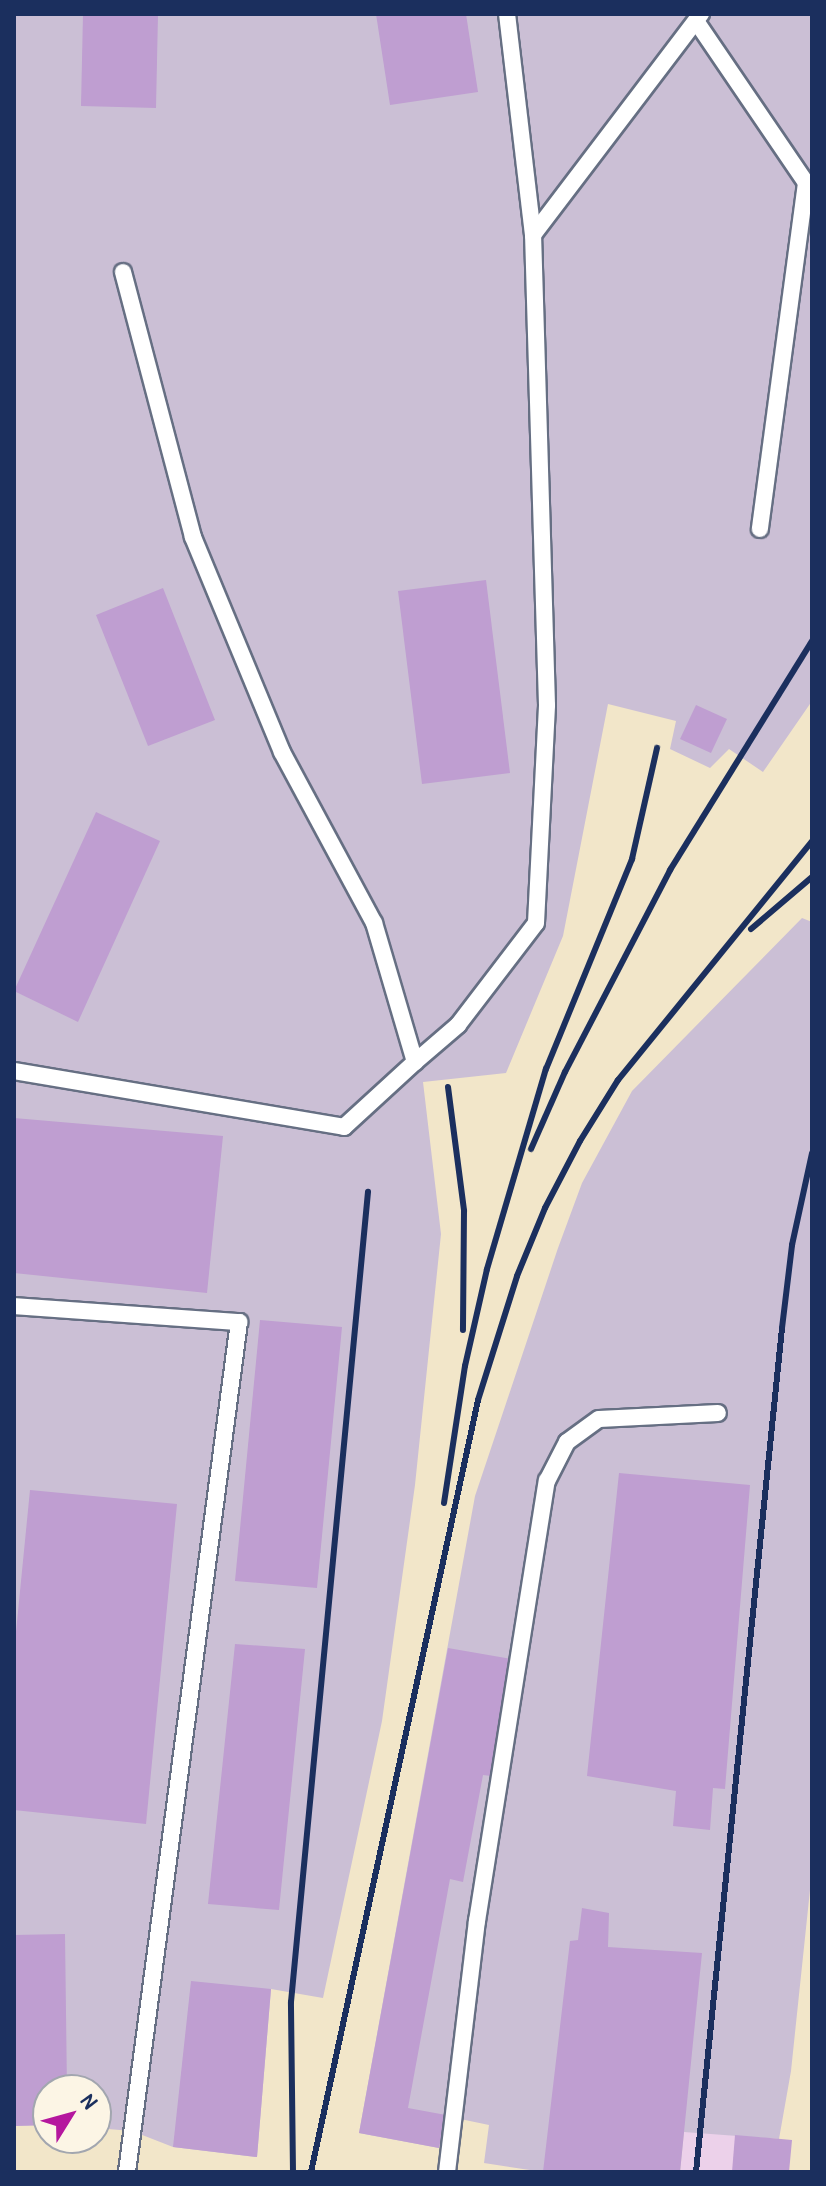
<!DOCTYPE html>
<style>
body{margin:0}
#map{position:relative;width:826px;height:2186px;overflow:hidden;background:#f2e6c9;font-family:"Patrick Hand",sans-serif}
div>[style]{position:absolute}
.built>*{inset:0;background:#ecd1ea}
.industrial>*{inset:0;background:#cbbfd5}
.building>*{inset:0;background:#bf9ed1}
.roads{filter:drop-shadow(2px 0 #666f83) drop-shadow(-2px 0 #666f83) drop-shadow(0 2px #666f83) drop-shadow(0 -2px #666f83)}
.service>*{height:16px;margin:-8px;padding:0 8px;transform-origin:8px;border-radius:8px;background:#fff}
.rail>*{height:6px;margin:-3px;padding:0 3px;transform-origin:3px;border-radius:3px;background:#1b2f5e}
span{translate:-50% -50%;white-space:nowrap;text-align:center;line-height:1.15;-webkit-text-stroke:8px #fcf5e5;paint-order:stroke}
.frame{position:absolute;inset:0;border:16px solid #1b2f5e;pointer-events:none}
.north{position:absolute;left:32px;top:2074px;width:80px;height:80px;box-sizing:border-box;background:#fcf5e5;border:2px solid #a2a6af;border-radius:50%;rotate:53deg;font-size:22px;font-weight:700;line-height:32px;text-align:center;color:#1b2f5e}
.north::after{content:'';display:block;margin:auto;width:28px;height:36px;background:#b5179e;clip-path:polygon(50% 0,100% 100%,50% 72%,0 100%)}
</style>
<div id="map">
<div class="built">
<i style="clip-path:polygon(684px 2131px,735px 2135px,789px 2172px,680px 2172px)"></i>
</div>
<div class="industrial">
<i style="clip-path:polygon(14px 14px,812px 14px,812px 701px,763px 772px,729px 749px,710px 768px,670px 749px,676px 721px,608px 704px,563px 936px,506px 1073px,423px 1082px,441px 1234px,415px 1485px,382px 1721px,323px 1998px,271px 1989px,257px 2157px,173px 2147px,132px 2131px,96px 2128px,96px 2090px,48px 2090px,48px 2125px,14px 2126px)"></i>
<i style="clip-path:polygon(802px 918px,812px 922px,812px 1871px,791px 2071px,779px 2139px,684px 2132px,680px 2172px,543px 2172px,484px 2163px,489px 2125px,446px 2116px,439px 2148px,359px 2133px,475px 1496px,558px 1248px,582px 1183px,632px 1091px)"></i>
</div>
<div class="building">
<i style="clip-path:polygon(83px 14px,158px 14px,156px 108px,81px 106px)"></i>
<i style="clip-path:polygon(376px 14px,466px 14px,478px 92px,390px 105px)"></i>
<i style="clip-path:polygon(486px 580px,510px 773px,422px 784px,398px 591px)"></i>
<i style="clip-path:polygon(163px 588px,215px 720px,148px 746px,96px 615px)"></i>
<i style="clip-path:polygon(696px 705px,727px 719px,711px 753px,680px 739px)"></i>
<i style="clip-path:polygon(96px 812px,160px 841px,78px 1022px,14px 991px)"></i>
<i style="clip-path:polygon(14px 1118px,223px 1136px,207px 1293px,14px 1273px)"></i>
<i style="clip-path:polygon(260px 1320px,342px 1327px,317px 1588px,235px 1581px)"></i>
<i style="clip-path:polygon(619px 1473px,750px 1485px,725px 1789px,713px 1788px,710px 1830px,673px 1826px,676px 1791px,587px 1776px)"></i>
<i style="clip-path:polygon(30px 1490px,177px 1504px,146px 1824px,14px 1810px,14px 1652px)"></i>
<i style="clip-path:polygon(235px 1644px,305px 1649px,279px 1910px,208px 1904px)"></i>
<i style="clip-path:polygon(448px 1648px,511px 1659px,491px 1776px,483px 1775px,463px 1882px,450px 1879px,408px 2108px,446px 2115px,439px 2148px,359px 2133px)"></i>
<i style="clip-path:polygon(582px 1908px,609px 1913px,608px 1947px,702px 1953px,680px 2172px,543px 2172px,570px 1941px,578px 1940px)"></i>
<i style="clip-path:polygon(65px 1934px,67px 2090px,48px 2090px,48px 2125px,14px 2126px,14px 1935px)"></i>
<i style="clip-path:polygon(191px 1981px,271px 1989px,257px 2157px,173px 2147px)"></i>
<i style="clip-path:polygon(735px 2135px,792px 2140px,789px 2172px,732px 2172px)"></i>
</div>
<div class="roads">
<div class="service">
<i style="left:696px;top:21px;width:196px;rotate:55.8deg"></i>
<i style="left:806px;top:183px;width:349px;rotate:97.6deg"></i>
<i style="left:533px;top:235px;width:278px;rotate:-52.8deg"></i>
<i style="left:415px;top:1062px;width:57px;rotate:-40.7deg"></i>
<i style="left:458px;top:1025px;width:128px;rotate:-52.6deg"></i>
<i style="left:536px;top:923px;width:218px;rotate:-87.1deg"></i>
<i style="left:547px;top:705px;width:470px;rotate:-91.7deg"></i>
<i style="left:533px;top:235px;width:223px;rotate:-96.7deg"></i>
<i style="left:14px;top:1071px;width:335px;rotate:9.6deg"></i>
<i style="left:344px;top:1127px;width:96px;rotate:-42.5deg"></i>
<i style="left:415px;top:1062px;width:145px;rotate:-106.4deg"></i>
<i style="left:374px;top:923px;width:194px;rotate:-118.3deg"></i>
<i style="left:282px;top:752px;width:233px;rotate:-112.5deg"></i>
<i style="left:193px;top:537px;width:274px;rotate:-104.8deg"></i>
<i style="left:14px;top:1306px;width:226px;rotate:4.1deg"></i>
<i style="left:239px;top:1322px;width:857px;rotate:97.51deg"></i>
<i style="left:447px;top:2172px;width:253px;rotate:-83.2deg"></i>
<i style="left:477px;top:1921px;width:446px;rotate:-81deg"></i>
<i style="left:547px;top:1481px;width:44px;rotate:-62.9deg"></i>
<i style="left:567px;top:1442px;width:39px;rotate:-36deg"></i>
<i style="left:599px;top:1419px;width:119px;rotate:-2.9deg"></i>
</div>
</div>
<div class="rail">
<i style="left:751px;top:929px;width:80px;rotate:-40.4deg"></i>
<i style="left:448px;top:1087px;width:125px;rotate:82.6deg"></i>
<i style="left:464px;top:1211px;width:119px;rotate:90.5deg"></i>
<i style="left:531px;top:1149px;width:84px;rotate:-66.2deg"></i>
<i style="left:565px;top:1072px;width:228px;rotate:-62.5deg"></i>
<i style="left:670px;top:870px;width:269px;rotate:-58.2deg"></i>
<i style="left:444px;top:1503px;width:139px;rotate:-81.3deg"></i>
<i style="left:465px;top:1366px;width:99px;rotate:-77.2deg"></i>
<i style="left:487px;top:1269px;width:209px;rotate:-73.6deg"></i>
<i style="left:546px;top:1069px;width:227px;rotate:-67.7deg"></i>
<i style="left:632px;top:859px;width:114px;rotate:-77.3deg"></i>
<i style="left:293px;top:2172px;width:170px;rotate:-90.7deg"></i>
<i style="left:291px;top:2002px;width:814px;rotate:-84.57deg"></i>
<i style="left:311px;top:2172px;width:790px;rotate:-77.79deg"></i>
<i style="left:478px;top:1400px;width:130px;rotate:-72.5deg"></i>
<i style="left:517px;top:1276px;width:74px;rotate:-67.6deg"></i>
<i style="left:545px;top:1208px;width:76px;rotate:-62.4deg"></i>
<i style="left:580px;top:1141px;width:72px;rotate:-58.1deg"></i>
<i style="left:618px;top:1080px;width:308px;rotate:-50.9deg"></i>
<i style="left:696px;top:2172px;width:848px;rotate:-84.18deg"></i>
<i style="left:782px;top:1328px;width:84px;rotate:-83.1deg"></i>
<i style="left:792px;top:1245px;width:94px;rotate:-77.7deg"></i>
</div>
<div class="frame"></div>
<div class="north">N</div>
</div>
